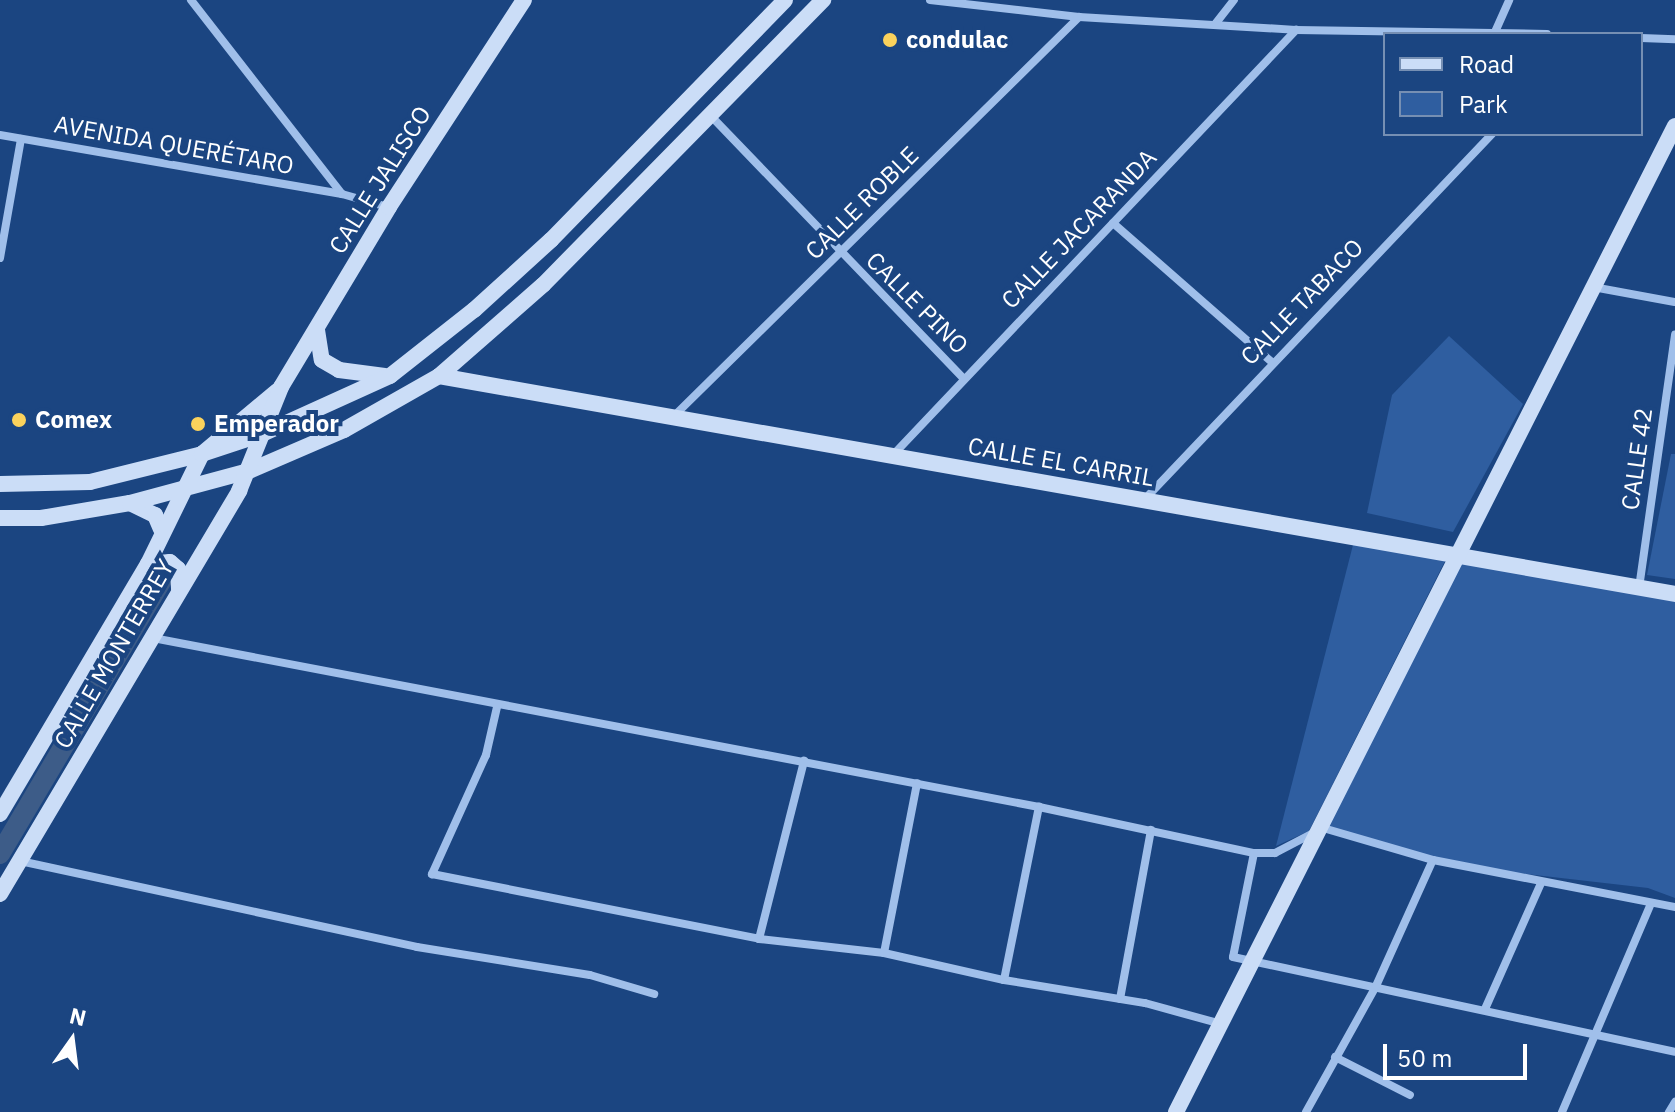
<!DOCTYPE html>
<meta charset="utf-8">
<style>
body{margin:0}
#map{position:relative;width:1675px;height:1112px;overflow:hidden;background:#1b4581;font-family:"IBM Plex Sans",sans-serif}
div>[style]{position:absolute}
.green>*{inset:0;background:#2f5ea0}
.canal>*{height:20px;margin:-10px;padding:0 10px;transform-origin:10px;border-radius:10px;background:#3d5c88}
.street>*{height:8px;margin:-4px;padding:0 4px;transform-origin:4px;border-radius:4px;background:#a0bfea}
.secondary>*{height:16px;margin:-8px;padding:0 8px;transform-origin:8px;border-radius:8px;background:#cbddf7}
.dots>*{width:22px;height:22px;translate:-50% -50%;box-sizing:border-box;border:4px solid #1b4581;border-radius:50%}
span{translate:-50% -50%;white-space:nowrap;text-align:center;line-height:1.15;-webkit-text-stroke:8px #1b4581;paint-order:stroke}
.poi-label{font-size:24px;color:#fff;font-weight:700}
.left{translate:0 -50%;text-align:left}
.street-label{font-size:24px;color:#fff}
.legend{position:absolute;left:1383px;top:32px;width:260px;height:104px;box-sizing:border-box;background:#1b4581;border:2px solid #768fb3;margin:0;padding:10px 14px;list-style:none;font-size:24px;color:#fff}
.legend li{display:flex;align-items:center;gap:16px;height:40px}
.legend b{width:40px;border:2px solid #768fb3}
.north{position:absolute;left:32px;top:1000px;width:80px;height:80px;-webkit-text-stroke:6px #1b4581;paint-order:stroke;rotate:14deg;font-size:22px;font-weight:700;line-height:32px;text-align:center;color:#fff}
.north::after{content:'';display:block;margin:auto;width:28px;height:36px;background:#fff;clip-path:polygon(50% 0,100% 100%,50% 72%,0 100%)}
.scale{position:absolute;left:1383px;top:1044px;width:144px;height:36px;box-sizing:border-box;border:4px solid #fff;border-top:0;padding-left:10px;font-size:24px;line-height:28px;white-space:nowrap;color:#fff;-webkit-text-stroke:6px #1b4581;paint-order:stroke}
</style>
<div id="map">
<div class="green">
<i style="clip-path:polygon(1449px 336px,1523px 404px,1453px 532px,1367px 513px,1392px 395px)"></i>
<i style="clip-path:polygon(1671px 454px,1675px 454px,1675px 579px,1647px 575px)"></i>
<i style="clip-path:polygon(1354px 541px,1447px 557px,1309px 831px,1276px 846px)"></i>
<i style="clip-path:polygon(1461px 560px,1675px 597px,1675px 898px,1648px 888px,1432px 863px,1323px 831px)"></i>
</div>
<div class="canal">
<i style="left:0;top:854px;width:321px;rotate:-59.4deg"></i>
</div>
<div class="street">
<i style="left:191px;top:0;width:246px;rotate:52.1deg"></i>
<i style="left:342px;top:194px;width:48px;rotate:15.8deg"></i>
<i style="left:930px;top:0;width:150px;rotate:6.5deg"></i>
<i style="left:1079px;top:17px;width:217px;rotate:3.4deg"></i>
<i style="left:1296px;top:30px;width:251px;rotate:0.9deg"></i>
<i style="left:1216px;top:23px;width:29px;rotate:-52deg"></i>
<i style="left:1495px;top:32px;width:35px;rotate:-66deg"></i>
<i style="left:1641px;top:38px;width:34px;rotate:2deg"></i>
<i style="left:710px;top:115px;width:366px;rotate:46.1deg"></i>
<i style="left:0;top:135px;width:347px;rotate:9.8deg"></i>
<i style="left:1113px;top:223px;width:211px;rotate:41.2deg"></i>
<i style="left:0;top:258px;width:121px;rotate:-80deg"></i>
<i style="left:1593px;top:287px;width:83px;rotate:10.4deg"></i>
<i style="left:673px;top:417px;width:570px;rotate:-44.57deg"></i>
<i style="left:893px;top:455px;width:586px;rotate:-46.52deg"></i>
<i style="left:1144px;top:500px;width:505px;rotate:-46.44deg"></i>
<i style="left:1639px;top:588px;width:256px;rotate:-81.9deg"></i>
<i style="left:153px;top:638px;width:902px;rotate:10.8deg"></i>
<i style="left:1039px;top:807px;width:220px;rotate:12.1deg"></i>
<i style="left:1254px;top:853px;width:21px"></i>
<i style="left:1275px;top:853px;width:54px;rotate:-27.5deg"></i>
<i style="left:1323px;top:828px;width:115px;rotate:16.2deg"></i>
<i style="left:1433px;top:860px;width:247px;rotate:11deg"></i>
<i style="left:497px;top:707px;width:49px;rotate:102.9deg"></i>
<i style="left:486px;top:755px;width:131px;rotate:114.4deg"></i>
<i style="left:432px;top:874px;width:333px;rotate:11.2deg"></i>
<i style="left:759px;top:939px;width:126px;rotate:6.4deg"></i>
<i style="left:884px;top:953px;width:123px;rotate:12.7deg"></i>
<i style="left:1004px;top:980px;width:143px;rotate:9.3deg"></i>
<i style="left:1145px;top:1003px;width:79px;rotate:15.4deg"></i>
<i style="left:1254px;top:853px;width:106px;rotate:101.4deg"></i>
<i style="left:1233px;top:957px;width:452px;rotate:12.1deg"></i>
<i style="left:20px;top:861px;width:406px;rotate:12.2deg"></i>
<i style="left:417px;top:947px;width:175px;rotate:9.2deg"></i>
<i style="left:590px;top:975px;width:67px;rotate:16.5deg"></i>
<i style="left:759px;top:939px;width:184px;rotate:-75.8deg"></i>
<i style="left:884px;top:953px;width:173px;rotate:-79deg"></i>
<i style="left:1004px;top:980px;width:177px;rotate:-78.6deg"></i>
<i style="left:1120px;top:999px;width:172px;rotate:-79.6deg"></i>
<i style="left:1485px;top:1009px;width:138px;rotate:-66deg"></i>
<i style="left:1335px;top:1057px;width:84px;rotate:26.9deg"></i>
<i style="left:1306px;top:1112px;width:144px;rotate:-60.9deg"></i>
<i style="left:1376px;top:986px;width:138px;rotate:-65.7deg"></i>
<i style="left:1562px;top:1112px;width:227px;rotate:-66.9deg"></i>
<i style="left:1669px;top:1112px;width:12px;rotate:-59deg"></i>
</div>
<div class="secondary">
<i style="left:317px;top:330px;width:30px;rotate:81deg"></i>
<i style="left:322px;top:360px;width:20px;rotate:30deg"></i>
<i style="left:339px;top:370px;width:46px;rotate:7.4deg"></i>
<i style="left:439px;top:376px;width:1255px;rotate:10deg"></i>
<i style="left:0;top:484px;width:90px;rotate:-1.3deg"></i>
<i style="left:90px;top:482px;width:115px;rotate:-14deg"></i>
<i style="left:202px;top:454px;width:63px;rotate:-18.4deg"></i>
<i style="left:262px;top:434px;width:141px;rotate:-24.4deg"></i>
<i style="left:390px;top:376px;width:107px;rotate:-38.2deg"></i>
<i style="left:474px;top:310px;width:104px;rotate:-42.3deg"></i>
<i style="left:551px;top:240px;width:335px;rotate:-45.7deg"></i>
<i style="left:130px;top:503px;width:28px;rotate:26deg"></i>
<i style="left:155px;top:515px;width:15px;rotate:67deg"></i>
<i style="left:0;top:518px;width:41px"></i>
<i style="left:41px;top:518px;width:90px;rotate:-9.6deg"></i>
<i style="left:130px;top:503px;width:123px;rotate:-15.1deg"></i>
<i style="left:249px;top:471px;width:103px;rotate:-23.3deg"></i>
<i style="left:344px;top:430px;width:109px;rotate:-29.6deg"></i>
<i style="left:439px;top:376px;width:138px;rotate:-41.2deg"></i>
<i style="left:543px;top:285px;width:400px;rotate:-45.5deg"></i>
<i style="left:148px;top:564px;width:22px;rotate:-5deg"></i>
<i style="left:170px;top:562px;width:11px;rotate:41deg"></i>
<i style="left:178px;top:569px;width:21px;rotate:87deg"></i>
<i style="left:0;top:814px;width:291px;rotate:-59.4deg"></i>
<i style="left:148px;top:564px;width:123px;rotate:-63.9deg"></i>
<i style="left:202px;top:454px;width:98px;rotate:-40deg"></i>
<i style="left:0;top:894px;width:469px;rotate:-59.3deg"></i>
<i style="left:239px;top:491px;width:112px;rotate:-68deg"></i>
<i style="left:281px;top:387px;width:210px;rotate:-59deg"></i>
<i style="left:389px;top:207px;width:247px;rotate:-56.9deg"></i>
<i style="left:1176px;top:1112px;width:1105px;rotate:-63.16deg"></i>
</div>
<div class="dots">
<i style="left:890px;top:40px;background:#fbd25c"></i>
<i style="left:19px;top:420px;background:#fbd25c"></i>
<i style="left:198px;top:424px;background:#fbd25c"></i>
</div>
<div class="poi-label">
<span class="left" style="left:906px;top:40px">condulac</span>
<span class="left" style="left:35px;top:420px">Comex</span>
<span class="left" style="left:214px;top:424px">Emperador</span>
</div>
<div class="street-label">
<span style="left:174px;top:145px;rotate:10deg">AVENIDA QUERÉTARO</span>
<span style="left:380px;top:180px;rotate:-58deg">CALLE JALISCO</span>
<span style="left:862px;top:203px;rotate:-45deg">CALLE ROBLE</span>
<span style="left:1079px;top:229px;rotate:-46deg">CALLE JACARANDA</span>
<span style="left:1302px;top:302px;rotate:-46deg">CALLE TABACO</span>
<span style="left:917px;top:303px;rotate:45deg">CALLE PINO</span>
<span style="left:1637px;top:459px;rotate:-82deg">CALLE 42</span>
<span style="left:1061px;top:462px;rotate:10deg">CALLE EL CARRIL</span>
<span style="left:114px;top:654px;rotate:-60deg">CALLE MONTERREY</span>
</div>
<ul class="legend">
<li><b style="height:10px;background:#cbddf7"></b>Road</li>
<li><b style="height:22px;background:#2f5ea0"></b>Park</li>
</ul>
<div class="north">N</div>
<div class="scale">50 m</div>
</div>
